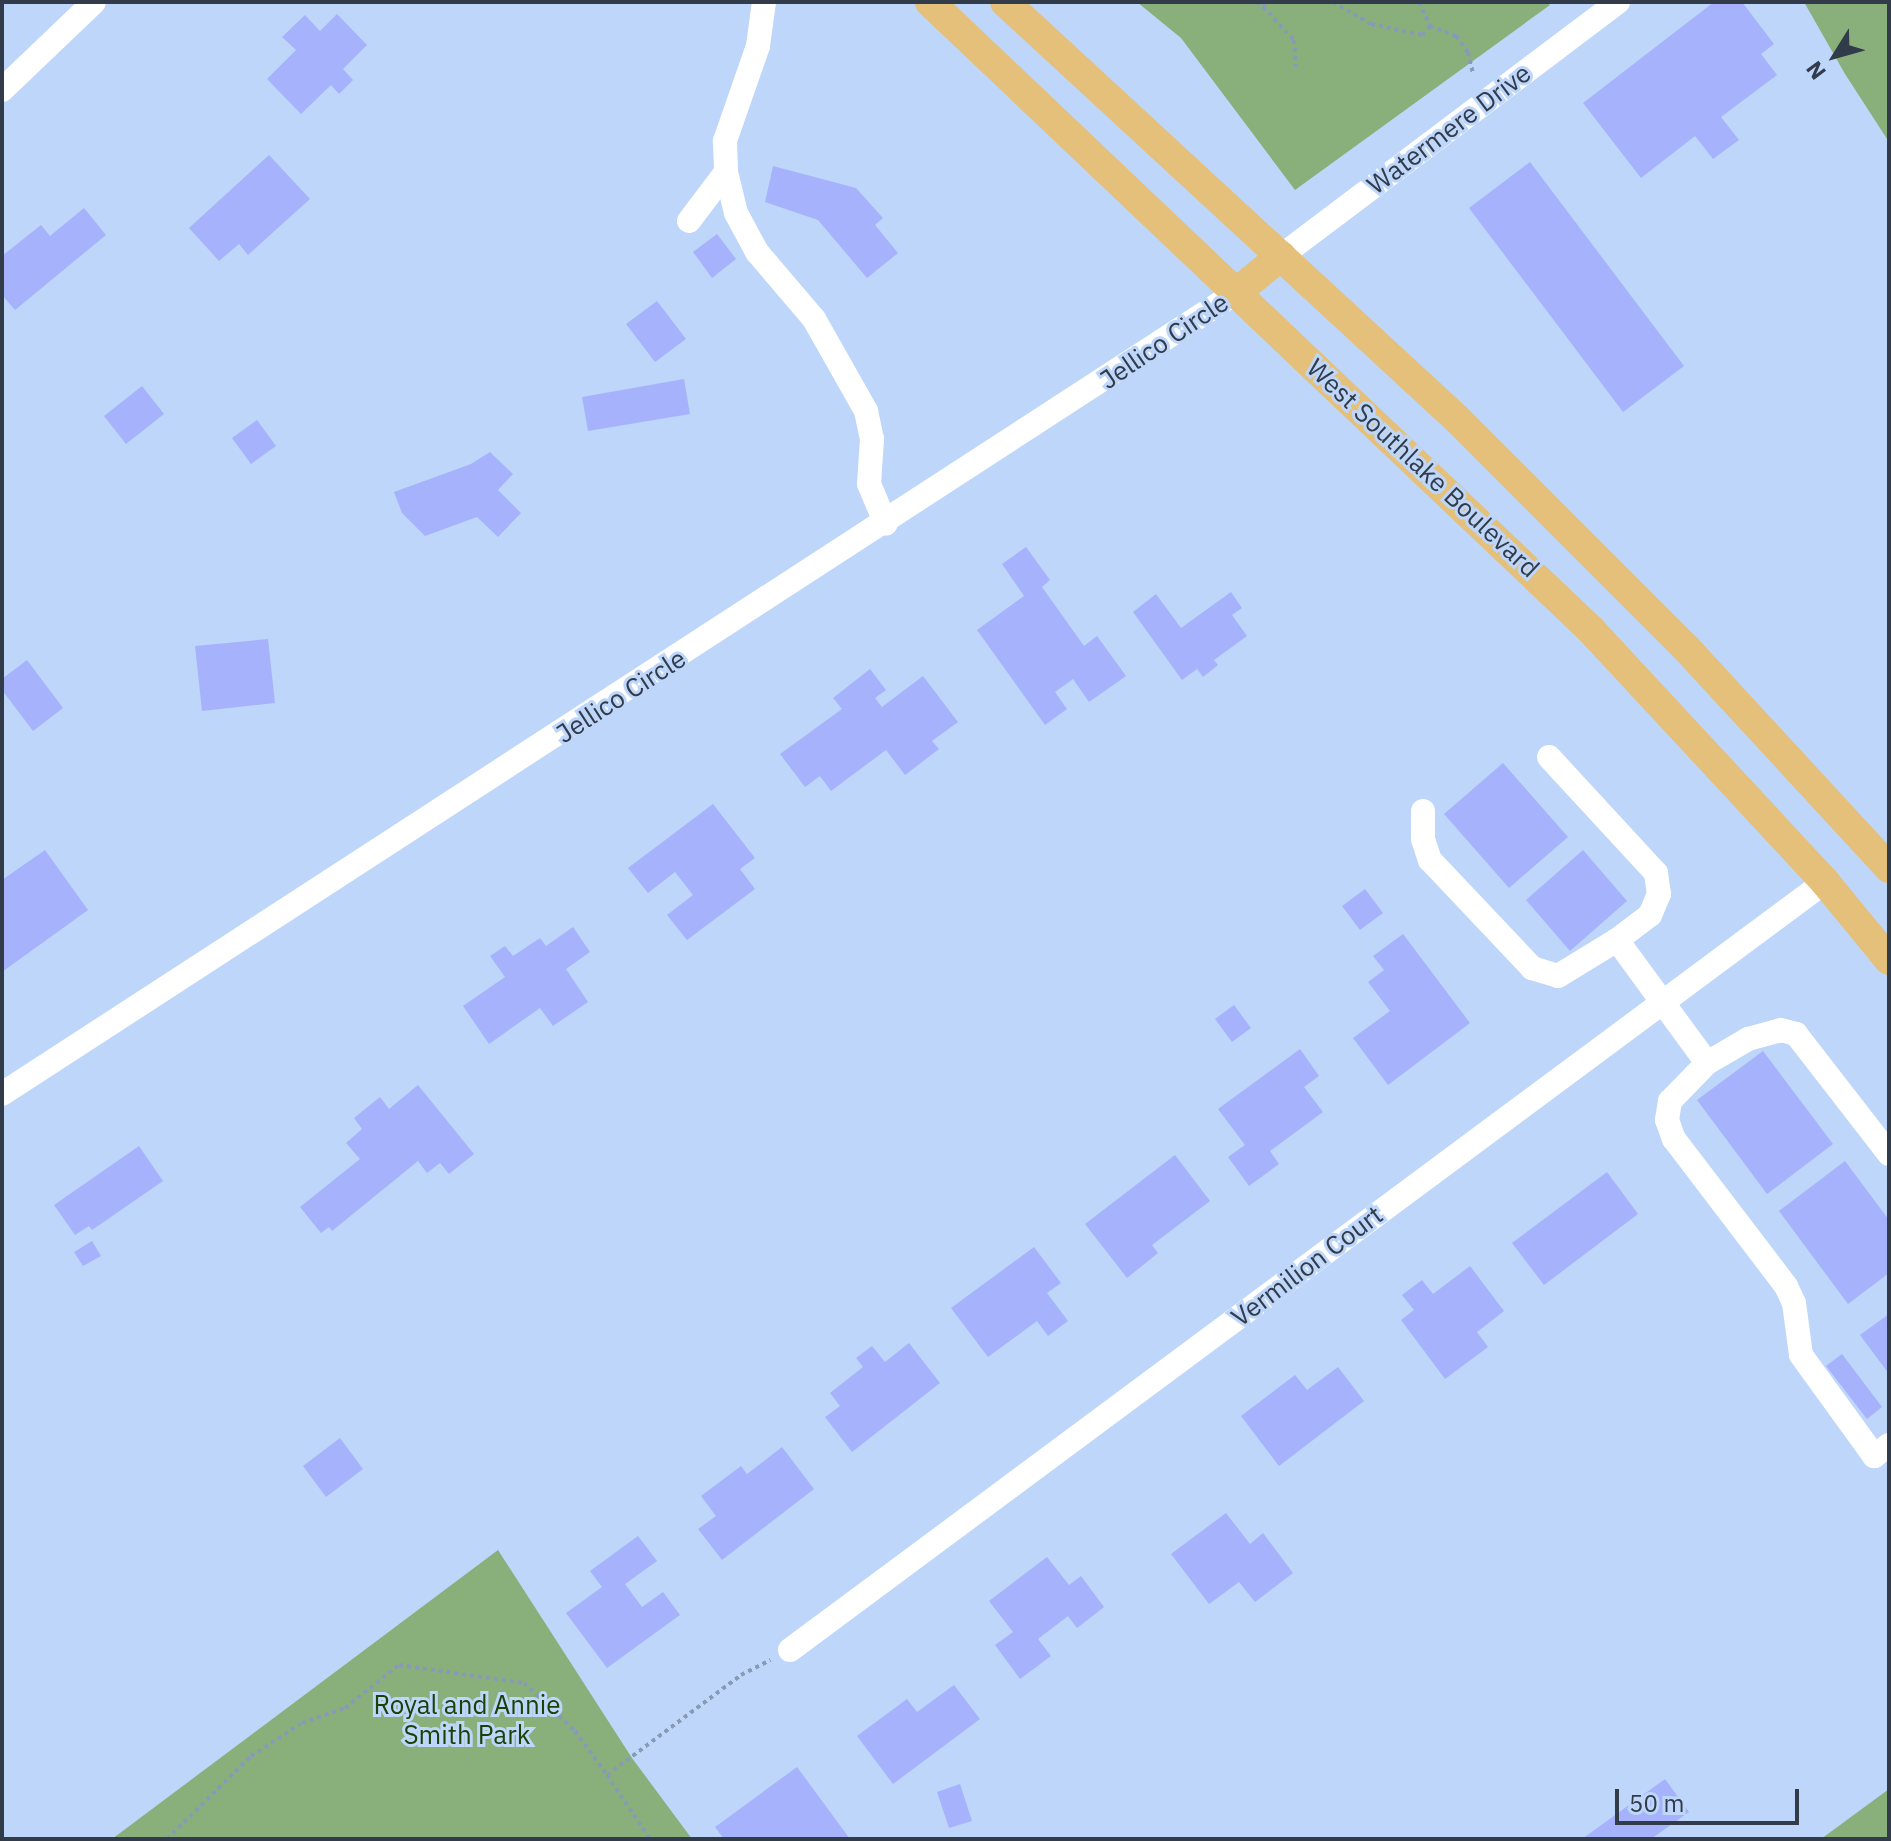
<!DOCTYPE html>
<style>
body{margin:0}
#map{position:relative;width:1891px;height:1841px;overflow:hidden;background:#bdd6fa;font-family:"IBM Plex Sans",sans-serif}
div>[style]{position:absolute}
.green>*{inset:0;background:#89b07b}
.building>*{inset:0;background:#a7b2fc}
.path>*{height:4px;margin-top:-2px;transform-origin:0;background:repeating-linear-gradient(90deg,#879ab6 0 4px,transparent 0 8px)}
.minor>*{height:24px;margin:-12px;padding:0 12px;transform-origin:12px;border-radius:12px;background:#fff}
.major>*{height:30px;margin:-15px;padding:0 15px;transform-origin:15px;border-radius:15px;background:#e4c07a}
span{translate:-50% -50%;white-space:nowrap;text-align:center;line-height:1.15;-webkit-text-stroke:6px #bdd6fa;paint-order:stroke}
.street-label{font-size:26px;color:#313b49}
.park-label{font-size:26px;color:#1b4205}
.frame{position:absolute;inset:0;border:4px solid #313b49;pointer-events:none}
.north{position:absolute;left:1795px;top:16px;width:80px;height:80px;-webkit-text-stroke:6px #bdd6fa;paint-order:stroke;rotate:233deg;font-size:22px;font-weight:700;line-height:32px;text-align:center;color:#313b49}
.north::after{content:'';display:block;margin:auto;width:28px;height:36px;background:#313b49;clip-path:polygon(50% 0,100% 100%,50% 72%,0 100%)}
.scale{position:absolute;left:1615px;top:1789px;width:184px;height:36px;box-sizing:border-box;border:4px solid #313b49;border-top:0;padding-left:10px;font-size:24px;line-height:28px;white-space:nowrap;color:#313b49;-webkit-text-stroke:6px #bdd6fa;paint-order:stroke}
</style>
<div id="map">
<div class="green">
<i style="clip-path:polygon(1137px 2px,1547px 2px,1550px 5px,1295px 190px,1181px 38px)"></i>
<i style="clip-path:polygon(1804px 2px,1889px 2px,1889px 142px,1845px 74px)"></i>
<i style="clip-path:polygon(498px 1550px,632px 1758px,692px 1839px,112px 1839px)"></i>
<i style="clip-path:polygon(1889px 1789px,1889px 1839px,1821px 1839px)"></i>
</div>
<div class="building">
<i style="clip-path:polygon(1714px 2px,1742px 2px,1774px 44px,1761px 54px,1777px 75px,1721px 117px,1739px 140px,1713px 159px,1695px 136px,1641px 178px,1583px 103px)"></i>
<i style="clip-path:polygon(337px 14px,367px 45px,343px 69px,353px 80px,339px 94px,331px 85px,301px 114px,267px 79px,296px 50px,282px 37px,305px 15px,320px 31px)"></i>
<i style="clip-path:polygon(269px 155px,310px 199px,248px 255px,239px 244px,219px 261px,189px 228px)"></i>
<i style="clip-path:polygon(1530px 162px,1684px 366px,1623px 412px,1469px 208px)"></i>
<i style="clip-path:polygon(773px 166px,856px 188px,883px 218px,875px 225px,898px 253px,867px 278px,818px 220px,765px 202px)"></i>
<i style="clip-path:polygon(84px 208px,106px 235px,15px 310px,2px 295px,2px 256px,41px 225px,50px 236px)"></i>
<i style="clip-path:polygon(717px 234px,736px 259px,712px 278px,693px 252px)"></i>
<i style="clip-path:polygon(657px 301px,686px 339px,655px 362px,626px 324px)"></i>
<i style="clip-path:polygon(684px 379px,690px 414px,588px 431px,582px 397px)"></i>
<i style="clip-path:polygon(142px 386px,164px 414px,126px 444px,104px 416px)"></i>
<i style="clip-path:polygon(257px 420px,276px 446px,251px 464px,232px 438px)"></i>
<i style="clip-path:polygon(490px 452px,513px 474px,498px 490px,521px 513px,498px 537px,477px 517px,425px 536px,402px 513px,394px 492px,471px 464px)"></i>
<i style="clip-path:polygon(1026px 547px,1050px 580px,1042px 587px,1084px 646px,1097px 636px,1126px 676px,1089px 702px,1073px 679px,1055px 692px,1067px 709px,1045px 725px,977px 630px,1024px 596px,1002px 564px)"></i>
<i style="clip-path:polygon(1231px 592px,1242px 608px,1232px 615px,1247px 636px,1214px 660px,1218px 665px,1203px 677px,1197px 669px,1182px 680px,1133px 612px,1156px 594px,1181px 628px)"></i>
<i style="clip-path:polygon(268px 639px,275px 703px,202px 711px,195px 646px)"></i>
<i style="clip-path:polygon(27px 660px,63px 708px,33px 731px,2px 690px,2px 679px)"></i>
<i style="clip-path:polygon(870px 669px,886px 690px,875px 698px,882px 707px,923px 676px,958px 722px,932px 741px,939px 749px,905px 775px,886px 750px,831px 791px,820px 776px,805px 787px,780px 754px,842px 709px,833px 698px)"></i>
<i style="clip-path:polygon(1503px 763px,1568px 837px,1509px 888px,1444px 814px)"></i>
<i style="clip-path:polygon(713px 804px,755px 858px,740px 869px,755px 889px,687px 940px,667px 915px,693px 895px,675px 872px,648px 893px,628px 868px)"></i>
<i style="clip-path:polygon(45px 850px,88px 910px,2px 972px,2px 880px)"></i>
<i style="clip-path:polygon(1583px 850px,1627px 901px,1570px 951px,1526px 900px)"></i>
<i style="clip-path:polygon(1365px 889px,1383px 913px,1360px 930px,1342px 906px)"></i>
<i style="clip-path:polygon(573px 927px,590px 952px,566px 969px,588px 1002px,553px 1026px,540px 1008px,489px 1044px,463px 1006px,505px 977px,490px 956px,505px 946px,513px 956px,540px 938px,546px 946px)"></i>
<i style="clip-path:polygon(1403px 934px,1470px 1023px,1388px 1085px,1353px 1038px,1390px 1011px,1368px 982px,1384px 970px,1373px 956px)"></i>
<i style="clip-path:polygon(1234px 1005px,1251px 1028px,1232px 1042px,1215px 1019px)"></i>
<i style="clip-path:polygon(1300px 1049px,1319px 1076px,1304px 1087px,1323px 1112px,1270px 1151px,1279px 1164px,1249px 1186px,1228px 1157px,1245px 1145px,1218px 1109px)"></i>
<i style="clip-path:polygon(1763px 1051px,1833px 1144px,1767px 1194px,1697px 1100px)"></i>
<i style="clip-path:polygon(418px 1085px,474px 1154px,449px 1174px,440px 1163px,427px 1173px,418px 1161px,332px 1231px,329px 1227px,321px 1233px,300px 1207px,360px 1159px,346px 1143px,362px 1129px,354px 1118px,380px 1097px,389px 1109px)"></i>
<i style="clip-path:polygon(139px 1146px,163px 1181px,92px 1230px,89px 1226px,75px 1235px,54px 1205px)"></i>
<i style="clip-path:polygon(1175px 1155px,1210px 1201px,1152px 1245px,1158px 1253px,1127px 1278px,1085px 1224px)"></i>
<i style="clip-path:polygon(1845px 1161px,1889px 1220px,1889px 1273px,1848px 1304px,1779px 1211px)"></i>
<i style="clip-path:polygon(1607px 1172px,1638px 1214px,1544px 1285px,1512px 1243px)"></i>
<i style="clip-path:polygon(92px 1241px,101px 1256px,83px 1266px,74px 1252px)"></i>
<i style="clip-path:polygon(1034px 1247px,1061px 1283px,1047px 1293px,1068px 1321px,1048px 1336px,1037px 1321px,988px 1357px,951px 1308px)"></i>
<i style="clip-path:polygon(1470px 1266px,1504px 1311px,1477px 1332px,1488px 1347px,1445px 1379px,1401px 1320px,1414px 1310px,1402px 1295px,1422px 1280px,1433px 1294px)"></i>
<i style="clip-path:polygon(1889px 1314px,1889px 1374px,1860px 1335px)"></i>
<i style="clip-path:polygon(909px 1343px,940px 1383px,852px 1452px,825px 1417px,840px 1406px,830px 1393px,863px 1367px,856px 1358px,872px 1346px,885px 1362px)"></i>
<i style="clip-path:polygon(1842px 1354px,1882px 1407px,1867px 1419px,1826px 1366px)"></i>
<i style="clip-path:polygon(1338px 1367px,1364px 1401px,1279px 1466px,1241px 1416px,1295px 1375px,1307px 1390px)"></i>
<i style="clip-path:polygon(340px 1438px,363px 1469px,326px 1497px,303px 1466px)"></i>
<i style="clip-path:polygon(782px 1447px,814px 1489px,722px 1560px,698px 1529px,716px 1516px,701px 1496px,741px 1466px,747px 1474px)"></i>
<i style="clip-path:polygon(1226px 1513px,1250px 1544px,1263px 1533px,1293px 1573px,1255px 1602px,1239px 1582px,1209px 1604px,1171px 1554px)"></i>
<i style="clip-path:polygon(638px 1536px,657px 1561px,625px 1584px,642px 1607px,663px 1592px,680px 1615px,607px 1668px,566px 1613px,602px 1587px,590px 1571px)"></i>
<i style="clip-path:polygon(1047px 1557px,1069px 1585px,1081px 1576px,1104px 1607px,1077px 1628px,1068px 1616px,1038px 1639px,1051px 1656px,1020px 1679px,995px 1645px,1013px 1632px,989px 1601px)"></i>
<i style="clip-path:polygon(954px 1685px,980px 1719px,893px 1784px,857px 1736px,907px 1699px,917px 1712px)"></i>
<i style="clip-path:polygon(797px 1767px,850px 1839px,724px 1839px,715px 1827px)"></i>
<i style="clip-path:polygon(1665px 1779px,1689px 1812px,1651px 1839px,1582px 1839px)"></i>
<i style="clip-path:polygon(960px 1784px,972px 1821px,949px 1828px,937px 1792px)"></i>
</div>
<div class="path">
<i style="left:1256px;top:2px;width:9px;rotate:36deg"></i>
<i style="left:1266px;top:2px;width:6px;rotate:121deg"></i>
<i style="left:1263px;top:7px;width:45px;rotate:46.8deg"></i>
<i style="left:1294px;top:40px;width:27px;rotate:86deg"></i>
<i style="left:1333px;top:2px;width:44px;rotate:30.1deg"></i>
<i style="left:1371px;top:24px;width:52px;rotate:12.2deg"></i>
<i style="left:1422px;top:35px;width:12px;rotate:-48deg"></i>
<i style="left:1419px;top:2px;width:26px;rotate:65deg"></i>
<i style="left:1430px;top:26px;width:28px;rotate:21deg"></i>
<i style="left:1456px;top:36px;width:20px;rotate:53deg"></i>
<i style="left:1468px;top:52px;width:23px;rotate:77deg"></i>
<i style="left:607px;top:1775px;width:77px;rotate:56.1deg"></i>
<i style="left:167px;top:1839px;width:118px;rotate:-44.7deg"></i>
<i style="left:251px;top:1756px;width:61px;rotate:-32.9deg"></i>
<i style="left:302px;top:1723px;width:46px;rotate:-19.2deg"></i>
<i style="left:345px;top:1708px;width:69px;rotate:-38.5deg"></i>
<i style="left:399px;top:1665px;width:126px;rotate:8.2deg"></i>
<i style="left:524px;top:1683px;width:70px;rotate:43.3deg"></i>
<i style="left:575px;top:1731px;width:54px;rotate:54deg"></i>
<i style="left:607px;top:1775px;width:167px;rotate:-36.7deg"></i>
<i style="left:741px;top:1675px;width:33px;rotate:-27deg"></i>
</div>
<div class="minor">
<i style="left:764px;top:2px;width:44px;rotate:97.8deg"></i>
<i style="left:758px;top:46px;width:101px;rotate:109.2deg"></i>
<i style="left:725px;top:141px;width:31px;rotate:88deg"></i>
<i style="left:726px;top:172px;width:42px;rotate:76.3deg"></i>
<i style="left:736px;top:213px;width:44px;rotate:61.7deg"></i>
<i style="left:757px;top:252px;width:88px;rotate:49.6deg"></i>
<i style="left:814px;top:319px;width:106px;rotate:60.5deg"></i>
<i style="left:866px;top:411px;width:29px;rotate:78deg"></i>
<i style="left:872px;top:439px;width:45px;rotate:93.8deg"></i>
<i style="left:869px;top:484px;width:43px;rotate:67deg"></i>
<i style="left:2px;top:90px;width:127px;rotate:-43.7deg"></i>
<i style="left:689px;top:221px;width:61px;rotate:-52.9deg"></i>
<i style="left:1281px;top:256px;width:422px;rotate:-37deg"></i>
<i style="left:1549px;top:757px;width:158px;rotate:47.3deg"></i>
<i style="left:1656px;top:873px;width:21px;rotate:82deg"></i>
<i style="left:1659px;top:894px;width:23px;rotate:113deg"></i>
<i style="left:1650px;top:915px;width:41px;rotate:142.9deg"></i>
<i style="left:1617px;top:940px;width:152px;rotate:53.8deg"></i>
<i style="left:1707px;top:1063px;width:53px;rotate:134.2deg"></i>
<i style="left:1670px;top:1101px;width:19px;rotate:99deg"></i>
<i style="left:1667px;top:1120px;width:20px;rotate:70deg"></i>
<i style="left:1674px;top:1139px;width:185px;rotate:52.7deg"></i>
<i style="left:1786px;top:1286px;width:19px;rotate:65deg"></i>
<i style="left:1794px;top:1303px;width:52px;rotate:82.3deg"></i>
<i style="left:1801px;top:1355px;width:125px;rotate:54.1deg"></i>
<i style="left:1874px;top:1456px;width:19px;rotate:-36deg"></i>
<i style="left:1423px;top:811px;width:28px;rotate:90deg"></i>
<i style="left:1423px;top:839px;width:22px;rotate:72deg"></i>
<i style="left:1430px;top:860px;width:149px;rotate:46.6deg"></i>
<i style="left:1532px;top:968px;width:27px;rotate:17deg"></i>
<i style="left:1558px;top:976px;width:69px;rotate:-31.4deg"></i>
<i style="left:1707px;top:1063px;width:48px;rotate:-30.3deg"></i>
<i style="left:1748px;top:1039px;width:34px;rotate:-15deg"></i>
<i style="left:1781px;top:1030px;width:16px;rotate:15deg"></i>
<i style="left:1796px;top:1034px;width:152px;rotate:52.2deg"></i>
<i style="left:2px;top:1094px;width:1473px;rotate:-33deg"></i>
<i style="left:790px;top:1650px;width:1289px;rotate:-36.58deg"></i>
</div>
<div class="major">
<i style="left:930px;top:2px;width:912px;rotate:43.53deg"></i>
<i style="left:1591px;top:630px;width:344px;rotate:47.1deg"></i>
<i style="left:1825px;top:882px;width:101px;rotate:50.6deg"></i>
<i style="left:1005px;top:2px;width:615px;rotate:42.69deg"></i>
<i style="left:1457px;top:419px;width:325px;rotate:45deg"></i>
<i style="left:1687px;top:649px;width:298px;rotate:47.3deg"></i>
<i style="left:1237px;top:292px;width:57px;rotate:-39.3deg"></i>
</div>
<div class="street-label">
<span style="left:1449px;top:129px;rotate:-37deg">Watermere Drive</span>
<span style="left:1164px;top:341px;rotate:-34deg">Jellico Circle</span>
<span style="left:1423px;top:468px;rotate:43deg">West Southlake Boulevard</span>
<span style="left:621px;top:696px;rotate:-33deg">Jellico Circle</span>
<span style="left:1307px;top:1266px;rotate:-37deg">Vermilion Court</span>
</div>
<div class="park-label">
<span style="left:467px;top:1720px">Royal and Annie<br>Smith Park</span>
</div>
<div class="frame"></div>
<div class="north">N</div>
<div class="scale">50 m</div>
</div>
